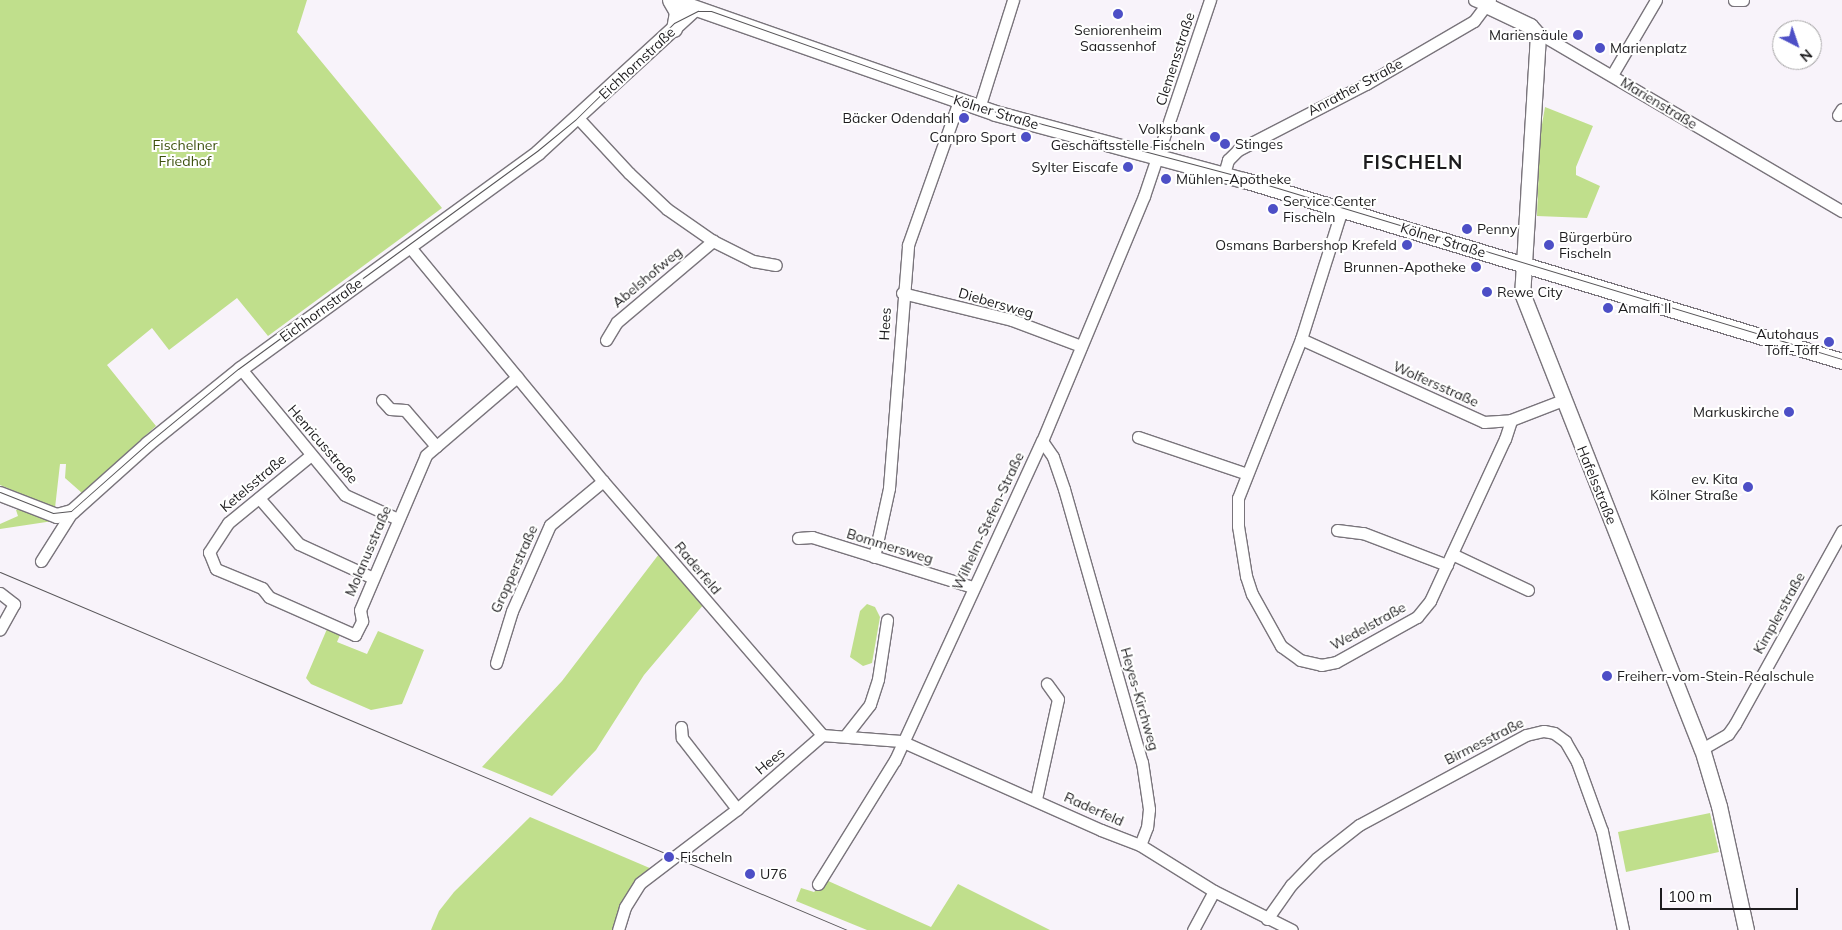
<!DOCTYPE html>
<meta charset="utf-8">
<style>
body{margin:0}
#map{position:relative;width:1842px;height:930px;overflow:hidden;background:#f8f3fa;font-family:Mulish,sans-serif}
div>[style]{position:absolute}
.green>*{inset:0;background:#c0df8c}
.roads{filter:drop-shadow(1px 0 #79747b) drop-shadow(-1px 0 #79747b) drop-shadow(0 1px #79747b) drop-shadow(0 -1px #79747b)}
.minor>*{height:11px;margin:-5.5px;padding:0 5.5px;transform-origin:5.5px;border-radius:5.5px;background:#fff}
.tertiary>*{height:14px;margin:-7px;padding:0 7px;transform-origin:7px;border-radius:7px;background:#fff}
.secondary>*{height:15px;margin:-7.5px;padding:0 7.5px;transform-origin:7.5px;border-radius:7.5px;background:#fff}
.tram>*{height:1px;margin:-0.5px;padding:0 0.5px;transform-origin:0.5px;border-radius:0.5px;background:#585659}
.dots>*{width:14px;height:14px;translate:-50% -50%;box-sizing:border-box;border:2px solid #fff;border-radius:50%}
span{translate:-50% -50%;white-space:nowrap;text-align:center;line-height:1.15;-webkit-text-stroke:4px #fff;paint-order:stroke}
.poi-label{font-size:14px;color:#1d1c1e}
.right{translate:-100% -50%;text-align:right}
.left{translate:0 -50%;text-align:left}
.street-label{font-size:14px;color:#1d1c1e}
.park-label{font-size:14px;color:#3d510e}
.district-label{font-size:19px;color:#1d1c1e;font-weight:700;letter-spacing:1px}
.north{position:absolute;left:1772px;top:20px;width:50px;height:50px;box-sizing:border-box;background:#fff;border:1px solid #a5a4a5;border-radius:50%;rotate:139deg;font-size:14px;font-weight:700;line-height:20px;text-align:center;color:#1d1c1e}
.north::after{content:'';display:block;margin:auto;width:18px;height:22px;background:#4d4fc6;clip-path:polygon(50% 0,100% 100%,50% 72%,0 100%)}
.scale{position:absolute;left:1660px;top:888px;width:138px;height:22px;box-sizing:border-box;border:2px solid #1d1c1e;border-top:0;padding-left:6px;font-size:15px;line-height:18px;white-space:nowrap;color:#1d1c1e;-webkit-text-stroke:4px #fff;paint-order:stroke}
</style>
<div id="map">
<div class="green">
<i style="clip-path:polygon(0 0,307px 0,297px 32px,442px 208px,268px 336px,237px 298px,169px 350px,152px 328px,107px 365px,156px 426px,82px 493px,65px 478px,66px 464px,60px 464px,55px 508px,0 485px)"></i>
<i style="clip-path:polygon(1545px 107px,1593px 126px,1576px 167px,1576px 175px,1600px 186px,1587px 218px,1537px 216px,1540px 136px)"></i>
<i style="clip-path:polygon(22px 508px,53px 521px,0 529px,0 524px,18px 516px,16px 510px)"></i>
<i style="clip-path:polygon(659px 554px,704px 604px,644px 675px,596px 750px,552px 796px,482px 767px,562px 681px)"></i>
<i style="clip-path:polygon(867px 604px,875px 607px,880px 617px,872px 663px,863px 666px,850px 657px,860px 611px)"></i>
<i style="clip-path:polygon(327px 629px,340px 635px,337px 642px,367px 654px,378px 631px,424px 650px,402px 704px,371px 710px,311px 684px,306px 678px)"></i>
<i style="clip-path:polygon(1710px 813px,1719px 852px,1626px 872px,1618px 832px)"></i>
<i style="clip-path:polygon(530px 817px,652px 869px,615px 930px,431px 930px,439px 911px,454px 892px)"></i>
<i style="clip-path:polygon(826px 880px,931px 927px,958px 884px,1050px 930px,867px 930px,796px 901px,801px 888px,814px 892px)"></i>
</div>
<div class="roads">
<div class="minor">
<i style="left:1734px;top:0;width:9px"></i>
<i style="left:1535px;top:31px;width:356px;rotate:30.4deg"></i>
<i style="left:1612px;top:75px;width:87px;rotate:-59.6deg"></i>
<i style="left:979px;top:108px;width:113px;rotate:-72.5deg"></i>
<i style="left:1838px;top:115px;width:7px;rotate:-56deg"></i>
<i style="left:578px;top:118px;width:75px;rotate:47.2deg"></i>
<i style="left:629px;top:173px;width:52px;rotate:43.5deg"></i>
<i style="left:667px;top:209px;width:56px;rotate:34.8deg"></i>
<i style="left:713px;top:241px;width:45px;rotate:26.6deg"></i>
<i style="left:753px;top:261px;width:23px;rotate:10deg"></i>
<i style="left:1224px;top:174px;width:15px;rotate:-74deg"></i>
<i style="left:1228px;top:160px;width:14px;rotate:-45deg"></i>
<i style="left:1238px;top:150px;width:144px;rotate:-27.3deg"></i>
<i style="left:1366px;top:84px;width:125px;rotate:-30.3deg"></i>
<i style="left:1474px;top:21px;width:20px;rotate:-53deg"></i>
<i style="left:1486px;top:5px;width:13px;rotate:-157deg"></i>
<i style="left:1342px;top:209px;width:136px;rotate:107.5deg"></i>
<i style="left:1301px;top:339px;width:171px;rotate:111.6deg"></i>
<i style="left:1238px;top:498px;width:28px;rotate:90deg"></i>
<i style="left:1238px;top:526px;width:51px;rotate:80.9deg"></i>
<i style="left:1246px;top:576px;width:19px;rotate:72deg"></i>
<i style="left:1252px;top:594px;width:60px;rotate:60.9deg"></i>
<i style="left:1281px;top:646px;width:24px;rotate:36deg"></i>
<i style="left:1300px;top:660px;width:22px;rotate:13deg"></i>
<i style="left:1321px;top:665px;width:15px;rotate:-11deg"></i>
<i style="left:1336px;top:662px;width:93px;rotate:-29.1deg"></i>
<i style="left:1417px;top:617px;width:21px;rotate:-51deg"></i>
<i style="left:1430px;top:601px;width:179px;rotate:-65.2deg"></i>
<i style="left:1505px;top:439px;width:20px;rotate:-72deg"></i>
<i style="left:409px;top:246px;width:305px;rotate:50.5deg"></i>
<i style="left:603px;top:481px;width:335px;rotate:49.2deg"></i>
<i style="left:822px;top:735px;width:79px;rotate:4.3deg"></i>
<i style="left:901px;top:741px;width:219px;rotate:24deg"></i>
<i style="left:1101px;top:830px;width:42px;rotate:21deg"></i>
<i style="left:1140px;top:845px;width:87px;rotate:31.9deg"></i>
<i style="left:1214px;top:891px;width:87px;rotate:26.6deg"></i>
<i style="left:902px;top:293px;width:113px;rotate:13.8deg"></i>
<i style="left:1012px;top:320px;width:74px;rotate:20.6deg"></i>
<i style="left:1301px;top:339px;width:201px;rotate:24.4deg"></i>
<i style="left:1484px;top:422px;width:27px;rotate:-4deg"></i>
<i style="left:1511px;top:420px;width:56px;rotate:-21deg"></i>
<i style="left:606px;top:340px;width:21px;rotate:-59deg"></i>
<i style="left:617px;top:322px;width:126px;rotate:-40.2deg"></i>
<i style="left:241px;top:369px;width:163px;rotate:50.5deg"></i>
<i style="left:345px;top:495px;width:58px;rotate:24.4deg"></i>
<i style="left:382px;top:400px;width:12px;rotate:48deg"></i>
<i style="left:390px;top:409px;width:15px;rotate:4deg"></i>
<i style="left:405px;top:410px;width:48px;rotate:49.3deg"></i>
<i style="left:1138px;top:437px;width:115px;rotate:18.7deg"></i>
<i style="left:1042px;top:441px;width:19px;rotate:55deg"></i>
<i style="left:1053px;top:457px;width:34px;rotate:71deg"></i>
<i style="left:1064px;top:489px;width:284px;rotate:74.1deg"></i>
<i style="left:1142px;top:762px;width:48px;rotate:81.5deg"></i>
<i style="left:1149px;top:809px;width:18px;rotate:96deg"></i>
<i style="left:1147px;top:827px;width:19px;rotate:111deg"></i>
<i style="left:311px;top:455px;width:107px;rotate:140.7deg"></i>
<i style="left:228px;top:523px;width:35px;rotate:123deg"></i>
<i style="left:209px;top:552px;width:18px;rotate:68deg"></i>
<i style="left:216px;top:569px;width:50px;rotate:22.4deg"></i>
<i style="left:262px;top:588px;width:11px;rotate:52deg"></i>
<i style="left:269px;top:597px;width:94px;rotate:23.8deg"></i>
<i style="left:355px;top:635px;width:16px;rotate:-63deg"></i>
<i style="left:362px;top:621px;width:11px;rotate:-100deg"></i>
<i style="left:360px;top:610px;width:168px;rotate:-66.9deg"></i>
<i style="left:426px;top:455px;width:120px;rotate:-40.6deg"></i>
<i style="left:259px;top:498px;width:61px;rotate:49deg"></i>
<i style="left:299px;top:544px;width:81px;rotate:24.7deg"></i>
<i style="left:1337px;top:530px;width:26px;rotate:7deg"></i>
<i style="left:1363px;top:533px;width:90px;rotate:20.9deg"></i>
<i style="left:798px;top:538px;width:14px;rotate:-4deg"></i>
<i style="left:812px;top:537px;width:169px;rotate:17.3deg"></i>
<i style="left:1452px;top:554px;width:84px;rotate:25.3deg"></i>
<i style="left:874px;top:557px;width:71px;rotate:-77.7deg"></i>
<i style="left:889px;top:488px;width:244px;rotate:-85.5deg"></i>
<i style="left:908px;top:245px;width:153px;rotate:-70.5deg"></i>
<i style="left:41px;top:561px;width:58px;rotate:-57.7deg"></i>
<i style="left:0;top:593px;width:18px;rotate:38deg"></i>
<i style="left:14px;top:604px;width:29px;rotate:119deg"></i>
<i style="left:496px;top:663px;width:54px;rotate:-72.9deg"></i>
<i style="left:512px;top:611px;width:94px;rotate:-66.2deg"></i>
<i style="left:550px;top:525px;width:69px;rotate:-39.7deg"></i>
<i style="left:681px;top:727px;width:11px;rotate:85deg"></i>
<i style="left:682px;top:738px;width:90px;rotate:52.2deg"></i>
<i style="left:846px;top:735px;width:39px;rotate:-52deg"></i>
<i style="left:870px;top:704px;width:26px;rotate:-72deg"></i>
<i style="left:878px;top:679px;width:60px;rotate:-81.3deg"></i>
<i style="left:1702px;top:749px;width:30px;rotate:-30deg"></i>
<i style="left:1728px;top:734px;width:12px;rotate:-55deg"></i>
<i style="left:1735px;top:724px;width:221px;rotate:-61deg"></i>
<i style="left:1036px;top:799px;width:102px;rotate:-77.6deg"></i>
<i style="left:1058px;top:699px;width:19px;rotate:-126deg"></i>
<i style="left:818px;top:884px;width:146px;rotate:-58.2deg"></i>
<i style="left:895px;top:760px;width:351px;rotate:-65.3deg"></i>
<i style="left:1042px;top:441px;width:265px;rotate:-67.4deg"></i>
<i style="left:1144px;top:196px;width:207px;rotate:-71.4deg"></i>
<i style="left:1267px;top:919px;width:42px;rotate:-54.8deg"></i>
<i style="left:1291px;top:885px;width:37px;rotate:-46deg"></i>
<i style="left:1317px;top:858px;width:53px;rotate:-38.2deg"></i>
<i style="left:1359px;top:825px;width:190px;rotate:-28.3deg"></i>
<i style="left:1526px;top:735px;width:18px;rotate:-13deg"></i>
<i style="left:1544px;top:731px;width:10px;rotate:11deg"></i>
<i style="left:1554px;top:733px;width:14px;rotate:36deg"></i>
<i style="left:1565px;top:741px;width:24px;rotate:60deg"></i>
<i style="left:1577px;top:762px;width:73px;rotate:70.1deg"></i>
<i style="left:1602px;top:831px;width:101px;rotate:78deg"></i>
<i style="left:618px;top:930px;width:24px;rotate:-73deg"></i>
<i style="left:625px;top:907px;width:28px;rotate:-58deg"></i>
<i style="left:640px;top:883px;width:122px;rotate:-37.3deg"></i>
<i style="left:737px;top:809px;width:113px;rotate:-41deg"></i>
<i style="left:1193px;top:930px;width:44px;rotate:-61.7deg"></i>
</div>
<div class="tertiary">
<i style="left:0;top:494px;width:61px;rotate:21.1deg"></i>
<i style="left:57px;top:516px;width:16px;rotate:-15deg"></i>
<i style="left:72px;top:512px;width:102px;rotate:-41.8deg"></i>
<i style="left:148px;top:444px;width:119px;rotate:-38.9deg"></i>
<i style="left:241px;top:369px;width:367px;rotate:-36deg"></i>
<i style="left:538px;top:153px;width:213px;rotate:-42.5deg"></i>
</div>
<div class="secondary">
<i style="left:670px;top:0;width:14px;rotate:60deg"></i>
<i style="left:677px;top:12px;width:17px;rotate:100deg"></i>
<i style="left:673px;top:0;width:341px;rotate:19.3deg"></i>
<i style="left:995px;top:113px;width:258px;rotate:15.1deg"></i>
<i style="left:1244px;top:180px;width:625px;rotate:16.84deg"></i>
<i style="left:1488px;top:0;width:5px;rotate:112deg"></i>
<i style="left:1486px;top:5px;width:49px;rotate:25.5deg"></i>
<i style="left:1530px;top:26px;width:12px;rotate:48deg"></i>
<i style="left:1538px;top:35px;width:258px;rotate:93.5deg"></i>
<i style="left:1522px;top:293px;width:490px;rotate:68.5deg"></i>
<i style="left:1702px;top:749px;width:59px;rotate:73.4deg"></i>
<i style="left:1719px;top:806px;width:127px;rotate:77.7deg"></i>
</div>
</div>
<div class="tram">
<i style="left:0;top:492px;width:57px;rotate:21.6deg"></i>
<i style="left:53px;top:513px;width:18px;rotate:-6deg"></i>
<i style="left:71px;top:511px;width:104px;rotate:-41.5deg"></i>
<i style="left:149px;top:442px;width:115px;rotate:-39.4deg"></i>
<i style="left:238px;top:369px;width:370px;rotate:-36.1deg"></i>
<i style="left:537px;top:151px;width:50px;rotate:-39.4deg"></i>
<i style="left:576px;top:119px;width:137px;rotate:-44.4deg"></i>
<i style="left:674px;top:23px;width:27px;rotate:-27deg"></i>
<i style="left:698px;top:11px;width:13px"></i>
<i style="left:711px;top:11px;width:303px;rotate:19.5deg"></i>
<i style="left:997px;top:112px;width:260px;rotate:14.9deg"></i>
<i style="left:1248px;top:179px;width:621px;rotate:16.86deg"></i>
<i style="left:0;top:572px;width:920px;rotate:22.91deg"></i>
</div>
<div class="dots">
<i style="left:1118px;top:14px;background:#4d4fc6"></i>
<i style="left:1578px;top:35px;background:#4d4fc6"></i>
<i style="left:1600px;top:48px;background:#4d4fc6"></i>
<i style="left:964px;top:118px;background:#4d4fc6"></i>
<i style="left:1026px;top:137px;background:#4d4fc6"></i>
<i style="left:1215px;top:137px;background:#4d4fc6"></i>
<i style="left:1225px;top:144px;background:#4d4fc6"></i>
<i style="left:1128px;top:167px;background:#4d4fc6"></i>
<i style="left:1166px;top:179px;background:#4d4fc6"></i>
<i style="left:1273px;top:209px;background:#4d4fc6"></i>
<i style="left:1467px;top:229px;background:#4d4fc6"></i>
<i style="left:1407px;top:245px;background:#4d4fc6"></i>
<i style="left:1549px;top:245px;background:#4d4fc6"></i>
<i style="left:1476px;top:267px;background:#4d4fc6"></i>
<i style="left:1487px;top:292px;background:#4d4fc6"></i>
<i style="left:1608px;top:308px;background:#4d4fc6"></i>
<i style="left:1829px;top:342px;background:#4d4fc6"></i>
<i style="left:1789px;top:412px;background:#4d4fc6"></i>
<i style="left:1748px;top:487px;background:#4d4fc6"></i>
<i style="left:1607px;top:676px;background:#4d4fc6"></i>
<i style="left:669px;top:857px;background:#4d4fc6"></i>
<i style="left:750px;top:874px;background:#4d4fc6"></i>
</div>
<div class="poi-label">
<span style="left:1118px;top:38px">Seniorenheim<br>Saassenhof</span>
<span class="right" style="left:1568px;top:35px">Mariensäule</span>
<span class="left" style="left:1610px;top:48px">Marienplatz</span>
<span class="right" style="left:954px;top:118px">Bäcker Odendahl</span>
<span class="right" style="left:1205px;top:137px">Volksbank<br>Geschäftsstelle Fischeln</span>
<span class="right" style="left:1016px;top:137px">Canpro Sport</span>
<span class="left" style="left:1235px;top:144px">Stinges</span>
<span class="right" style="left:1118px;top:167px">Sylter Eiscafe</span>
<span class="left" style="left:1176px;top:179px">Mühlen-Apotheke</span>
<span class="left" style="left:1283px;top:209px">Service Center<br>Fischeln</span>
<span class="left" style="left:1477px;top:229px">Penny</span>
<span class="left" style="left:1559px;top:245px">Bürgerbüro<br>Fischeln</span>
<span class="right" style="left:1397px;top:245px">Osmans Barbershop Krefeld</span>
<span class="right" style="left:1466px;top:267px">Brunnen-Apotheke</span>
<span class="left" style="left:1497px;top:292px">Rewe City</span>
<span class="left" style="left:1618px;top:308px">Amalfi II</span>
<span class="right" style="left:1819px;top:342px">Autohaus<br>Töff-Töff</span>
<span class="right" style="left:1779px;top:412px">Markuskirche</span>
<span class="right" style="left:1738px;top:487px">ev. Kita<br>Kölner Straße</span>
<span class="left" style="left:1617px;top:676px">Freiherr-vom-Stein-Realschule</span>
<span class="left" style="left:680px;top:857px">Fischeln</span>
<span class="left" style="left:760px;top:874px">U76</span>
</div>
<div class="street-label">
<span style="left:1175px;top:59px;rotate:-72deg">Clemensstraße</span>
<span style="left:637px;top:63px;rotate:-43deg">Eichhornstraße</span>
<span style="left:1355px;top:87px;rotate:-28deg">Anrather Straße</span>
<span style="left:1659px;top:103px;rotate:31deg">Marienstraße</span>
<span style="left:996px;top:112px;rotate:17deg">Kölner Straße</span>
<span style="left:1443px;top:240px;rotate:17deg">Kölner Straße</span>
<span style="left:647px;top:277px;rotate:-40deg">Abelshofweg</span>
<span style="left:996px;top:303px;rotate:16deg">Diebersweg</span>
<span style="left:321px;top:310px;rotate:-36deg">Eichhornstraße</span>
<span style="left:885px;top:324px;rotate:-87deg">Hees</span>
<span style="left:1436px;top:384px;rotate:24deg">Wolfersstraße</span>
<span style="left:323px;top:444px;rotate:49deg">Henricusstraße</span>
<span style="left:253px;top:483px;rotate:-40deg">Ketelsstraße</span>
<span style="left:1597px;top:485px;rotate:68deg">Hafelsstraße</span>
<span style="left:988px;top:521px;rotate:-65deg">Wilhelm-Stefen-Straße</span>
<span style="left:890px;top:546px;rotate:17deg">Bommersweg</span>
<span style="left:368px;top:551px;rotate:-67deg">Molanusstraße</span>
<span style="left:698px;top:568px;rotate:50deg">Raderfeld</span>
<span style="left:514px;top:569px;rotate:-66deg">Gropperstraße</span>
<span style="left:1779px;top:613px;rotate:-61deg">Kimplerstraße</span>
<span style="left:1368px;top:626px;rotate:-29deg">Wedelstraße</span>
<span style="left:1140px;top:699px;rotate:74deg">Heyes-Kirchweg</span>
<span style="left:1484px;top:741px;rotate:-27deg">Birmesstraße</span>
<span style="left:770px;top:761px;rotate:-40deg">Hees</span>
<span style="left:1094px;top:809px;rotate:24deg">Raderfeld</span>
</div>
<div class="park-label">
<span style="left:185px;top:153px">Fischelner<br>Friedhof</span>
</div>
<div class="district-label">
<span style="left:1413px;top:163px">FISCHELN</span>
</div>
<div class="north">N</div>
<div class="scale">100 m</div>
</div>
